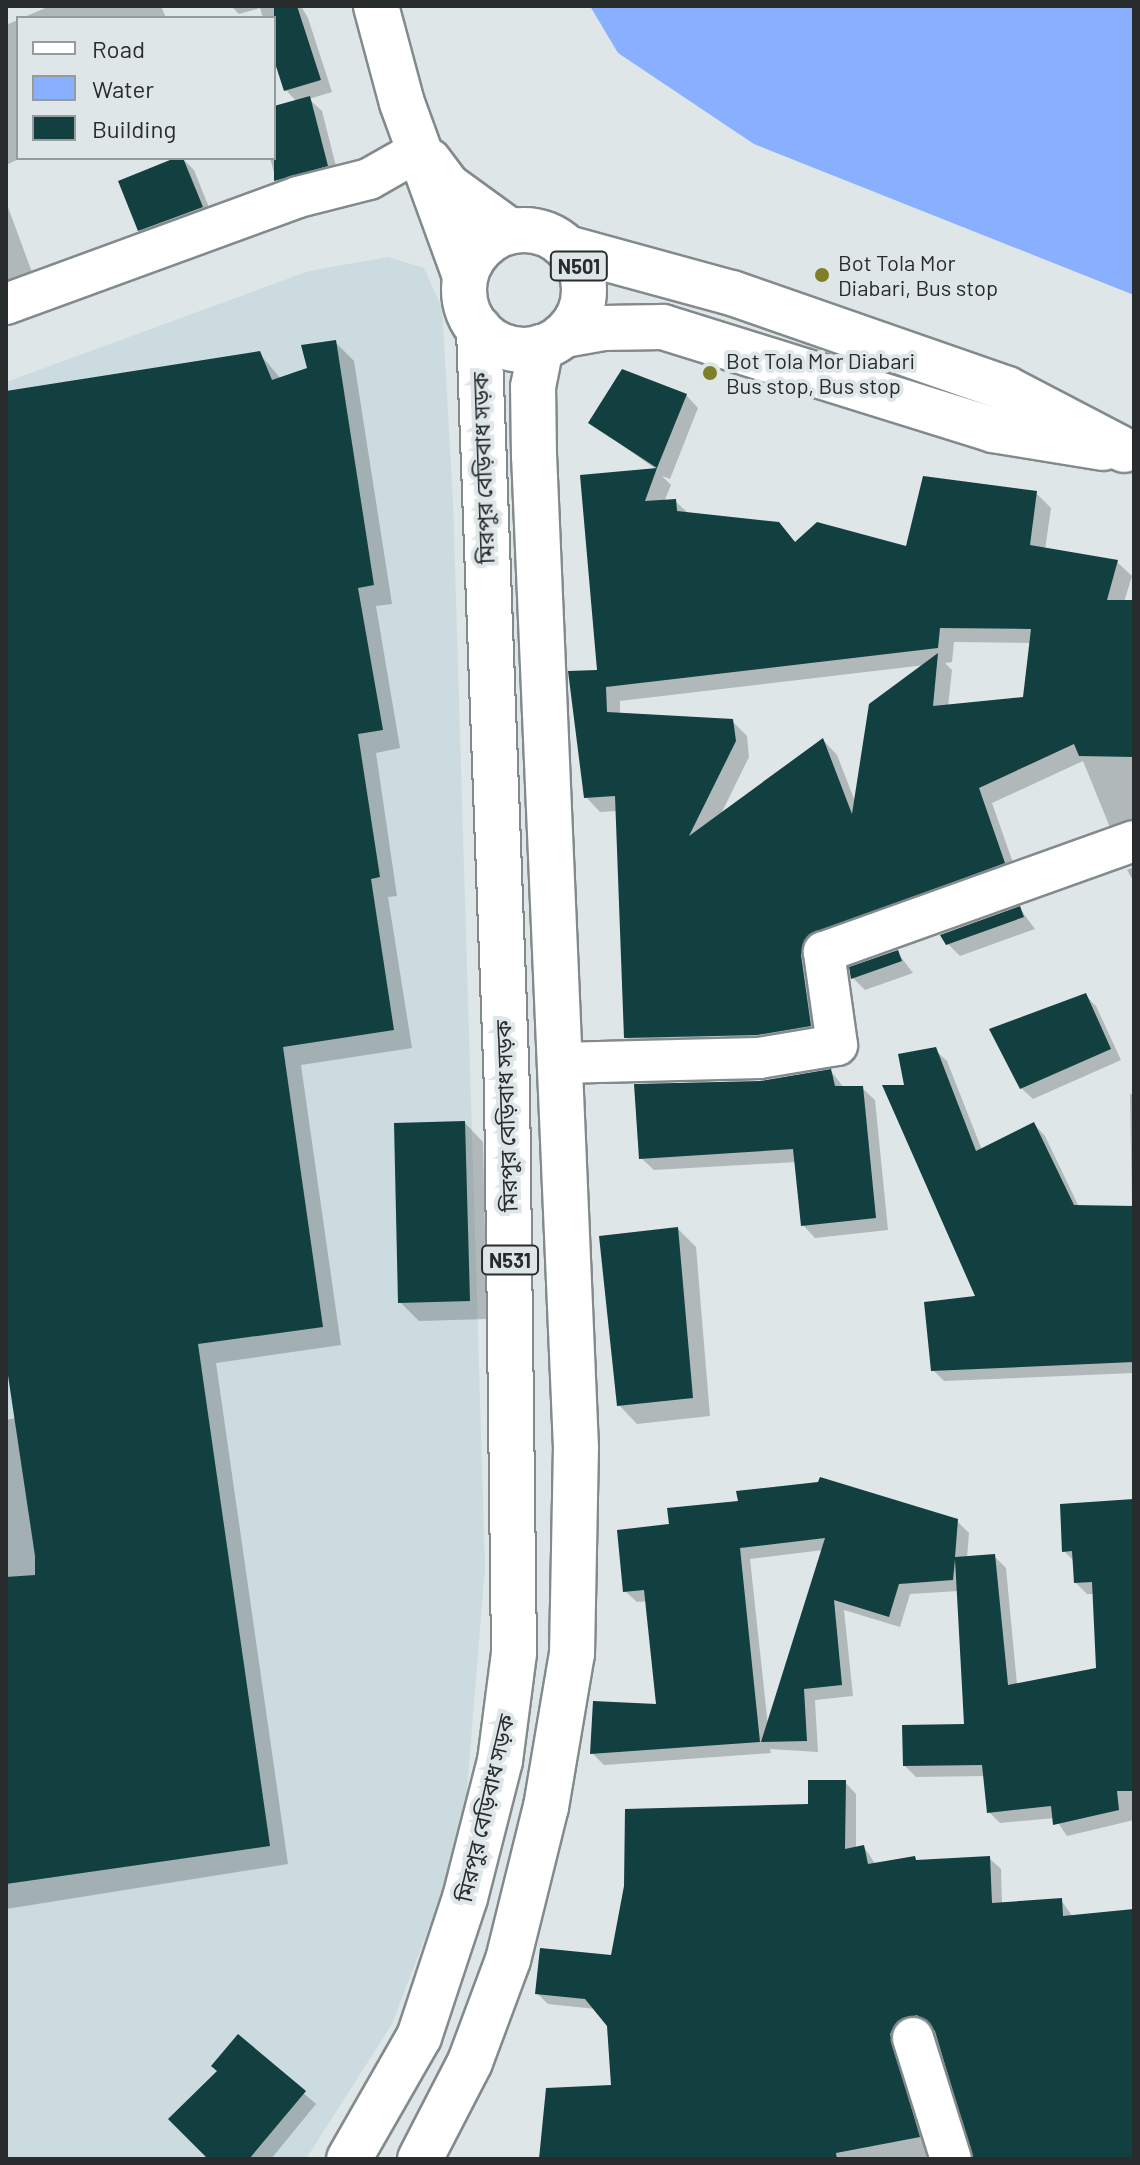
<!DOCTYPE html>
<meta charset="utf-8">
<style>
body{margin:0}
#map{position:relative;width:1140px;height:2165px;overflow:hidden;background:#dee6e8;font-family:Barlow,"Noto Sans Bengali",sans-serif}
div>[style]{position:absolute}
.built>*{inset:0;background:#cbdbe0}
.water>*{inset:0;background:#88b0fe}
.shadow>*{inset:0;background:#0003}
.building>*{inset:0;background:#123f40}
.roads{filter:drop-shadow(2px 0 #838a8c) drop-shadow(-2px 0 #838a8c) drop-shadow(0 2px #838a8c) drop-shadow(0 -2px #838a8c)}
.minor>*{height:40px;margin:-20px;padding:0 20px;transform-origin:20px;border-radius:20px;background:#fff}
.trunk>*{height:44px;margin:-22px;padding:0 22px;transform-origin:22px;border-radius:22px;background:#fff}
.trunk>.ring{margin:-22px;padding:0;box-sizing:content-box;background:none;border:44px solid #fff;border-radius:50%}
.dots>*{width:22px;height:22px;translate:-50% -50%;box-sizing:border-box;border:4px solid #dee6e8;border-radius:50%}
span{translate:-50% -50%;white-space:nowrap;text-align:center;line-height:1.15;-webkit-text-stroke:8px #dee6e8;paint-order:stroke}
.shield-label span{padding:2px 6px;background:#dee6e8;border:2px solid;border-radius:6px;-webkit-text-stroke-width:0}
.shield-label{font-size:20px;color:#292c2d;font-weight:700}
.poi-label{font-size:22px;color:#292c2d}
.left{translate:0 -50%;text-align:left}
.street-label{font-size:22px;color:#292c2d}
.frame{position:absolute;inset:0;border:8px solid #292c2d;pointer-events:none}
.legend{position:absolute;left:16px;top:16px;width:260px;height:144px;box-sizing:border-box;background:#dee6e8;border:2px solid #969c9d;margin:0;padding:10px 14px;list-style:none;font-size:24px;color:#292c2d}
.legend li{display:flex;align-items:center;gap:16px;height:40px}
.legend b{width:40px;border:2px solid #969c9d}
</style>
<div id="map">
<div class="built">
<i style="clip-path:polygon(388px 257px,424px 268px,442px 308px,453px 501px,485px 1567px,463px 1839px,392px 2024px,306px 2159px,6px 2159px,6px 382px,309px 271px)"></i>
</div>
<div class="water">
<i style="clip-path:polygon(590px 6px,1134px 6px,1134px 295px,754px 144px,618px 53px)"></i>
</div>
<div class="shadow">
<i style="clip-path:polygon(50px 6px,161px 6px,166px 18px,22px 18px)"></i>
<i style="clip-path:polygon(231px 6px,301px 6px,308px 18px,332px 92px,309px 99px,322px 111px,339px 178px,289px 193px,276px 180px,270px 158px,274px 158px,274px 108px,297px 102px,286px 90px,274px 54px,274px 18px,263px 18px,260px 8px,239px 14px)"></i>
<i style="clip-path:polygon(18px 20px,21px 158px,6px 165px,6px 25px)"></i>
<i style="clip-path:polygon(182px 158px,194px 170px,214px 220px,153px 242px,140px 230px)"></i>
<i style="clip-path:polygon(6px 202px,36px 283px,6px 292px)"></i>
<i style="clip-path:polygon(335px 342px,354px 361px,392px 604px,376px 606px,400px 748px,376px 753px,397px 896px,388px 897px,412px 1048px,301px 1065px,341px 1345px,216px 1363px,288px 1864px,6px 1909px,6px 1420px,17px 1418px,6px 1349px,6px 393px,259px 353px,281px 379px,310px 370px)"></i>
<i style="clip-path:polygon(evenodd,686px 395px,698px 408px,670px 479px,662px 476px,671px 485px,664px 502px,675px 501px,689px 514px,778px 524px,796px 543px,907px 549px,1036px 493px,1051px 508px,1045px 550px,1117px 562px,1132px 576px,1124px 602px,1134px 602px,1134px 837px,1123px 840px,1109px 825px,1083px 761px,992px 803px,1018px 877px,821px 951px,825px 1040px,641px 1052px,626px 1038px,617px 811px,600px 812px,586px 797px,599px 672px,582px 477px,657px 470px,591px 423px,686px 395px,954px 642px,1031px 643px,1025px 699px,948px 707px,952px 670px,945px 663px,952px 662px,954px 642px,686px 395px,925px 665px,856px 804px,837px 755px,823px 740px,720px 816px,749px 757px,747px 736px,732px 721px,620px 715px,620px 701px,925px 665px)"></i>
<i style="clip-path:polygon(1134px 867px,1134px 882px,1127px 870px)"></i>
<i style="clip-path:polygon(1020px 909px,1035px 929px,960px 956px,947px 943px)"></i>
<i style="clip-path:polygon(897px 952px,913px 973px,865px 990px,853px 978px)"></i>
<i style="clip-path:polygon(1085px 995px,1096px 1006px,1121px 1060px,1033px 1099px,1021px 1088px)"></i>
<i style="clip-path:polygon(935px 1050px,947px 1061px,982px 1150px,1034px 1124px,1045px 1136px,1079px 1207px,1132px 1208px,1130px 1093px,1134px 1097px,1134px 1373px,944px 1381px,933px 1370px,978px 1298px,906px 1087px)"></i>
<i style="clip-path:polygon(831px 1071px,844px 1088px,862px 1088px,875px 1100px,888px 1230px,815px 1238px,803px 1225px,796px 1162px,654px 1170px,641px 1158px)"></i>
<i style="clip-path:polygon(465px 1123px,483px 1142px,487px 1319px,419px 1321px,400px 1302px)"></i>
<i style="clip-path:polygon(678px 1229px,696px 1247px,710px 1416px,637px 1424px,619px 1405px)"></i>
<i style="clip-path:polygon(evenodd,1134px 1501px,1134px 1820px,1067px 1836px,1055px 1818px,1000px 1823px,989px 1812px,986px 1776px,916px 1777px,905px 1766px,966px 1726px,959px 1591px,910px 1594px,900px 1627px,844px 1610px,853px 1696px,815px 1700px,818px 1752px,770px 1749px,771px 1753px,604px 1765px,592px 1753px,658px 1706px,648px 1601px,637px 1602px,625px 1591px,619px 1532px,957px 1521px,969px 1533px,967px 1558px,994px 1556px,1006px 1568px,1017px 1685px,1098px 1670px,1094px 1594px,1087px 1594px,1076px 1583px,1075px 1562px,1064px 1551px,1134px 1501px,823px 1550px,768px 1726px,750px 1559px,823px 1550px)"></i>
<i style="clip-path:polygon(845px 1782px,856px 1794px,856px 1849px,864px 1847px,876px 1865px,914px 1858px,918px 1862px,989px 1858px,1001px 1869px,1002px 1904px,1061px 1900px,1073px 1917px,1134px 1911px,1134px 2159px,973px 2159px,932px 2026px,917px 2027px,933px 2159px,541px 2159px,613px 2087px,609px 2025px,596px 2009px,548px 2004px,537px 1993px,613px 1957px)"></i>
<i style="clip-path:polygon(239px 2037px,316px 2104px,271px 2159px,209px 2159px,220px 2072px)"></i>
</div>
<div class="building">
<i style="clip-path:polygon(274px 6px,297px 6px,321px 80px,284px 91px,274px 60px)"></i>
<i style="clip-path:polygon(310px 96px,328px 166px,274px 181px,274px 106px)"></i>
<i style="clip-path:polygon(175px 158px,183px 158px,203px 207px,138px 231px,118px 181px)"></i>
<i style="clip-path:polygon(336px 340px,374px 585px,358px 588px,383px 730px,358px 734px,380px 877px,371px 879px,394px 1030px,283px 1047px,323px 1327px,198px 1344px,270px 1846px,6px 1884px,6px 1577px,35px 1575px,35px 1556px,6px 1362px,6px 391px,260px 351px,272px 380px,307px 368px,301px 345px)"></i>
<i style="clip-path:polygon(622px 369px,687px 394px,657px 468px,588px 423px)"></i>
<i style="clip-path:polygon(evenodd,657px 468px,645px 501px,676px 499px,677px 511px,779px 522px,795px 542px,817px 522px,906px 546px,923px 476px,1037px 491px,1030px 545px,1118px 560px,1107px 600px,1134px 600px,1134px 757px,1079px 756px,1074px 744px,979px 788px,1005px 863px,808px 936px,801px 955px,811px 1026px,757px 1035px,624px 1038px,615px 796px,584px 798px,568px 671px,597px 670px,580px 475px,657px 468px,940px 628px,1031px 629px,1023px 697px,933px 706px,938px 653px,869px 704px,852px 814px,823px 738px,689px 836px,736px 741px,733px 719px,607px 712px,606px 687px,938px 648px,940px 628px)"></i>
<i style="clip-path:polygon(1020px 906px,1024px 917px,946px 945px,940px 935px)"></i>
<i style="clip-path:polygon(898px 950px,902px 961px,851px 979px,849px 967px)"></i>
<i style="clip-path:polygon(1086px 993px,1111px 1049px,1020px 1089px,989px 1029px)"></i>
<i style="clip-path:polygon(936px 1047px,976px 1151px,1034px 1122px,1074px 1205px,1134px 1206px,1134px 1362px,931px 1371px,924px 1302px,975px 1296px,882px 1085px,904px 1085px,898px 1054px)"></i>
<i style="clip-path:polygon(831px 1069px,835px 1086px,863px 1086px,876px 1218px,801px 1226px,793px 1149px,639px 1159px,634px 1084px,760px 1081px)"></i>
<i style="clip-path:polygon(465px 1121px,470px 1301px,398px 1303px,394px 1123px)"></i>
<i style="clip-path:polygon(678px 1227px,693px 1398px,617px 1406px,599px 1236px)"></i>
<i style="clip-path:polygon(820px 1477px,958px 1519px,955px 1557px,995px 1554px,1008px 1685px,1096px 1668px,1092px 1582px,1074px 1583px,1072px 1551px,1062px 1552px,1060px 1504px,1134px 1499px,1134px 1791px,1117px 1791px,1119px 1810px,1053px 1825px,1051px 1806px,987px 1813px,982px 1765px,903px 1766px,902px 1725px,964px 1724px,955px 1559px,953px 1580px,899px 1584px,889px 1617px,834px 1600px,842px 1685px,804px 1689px,807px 1741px,761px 1742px,825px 1538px,740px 1548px,760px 1742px,590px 1754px,593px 1701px,656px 1704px,644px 1590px,623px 1592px,617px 1530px,669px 1524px,667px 1508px,738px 1501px,736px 1491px,818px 1482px)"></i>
<i style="clip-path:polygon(808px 1780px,846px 1780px,845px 1849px,864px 1845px,868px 1864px,915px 1856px,916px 1860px,990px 1856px,992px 1903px,1062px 1898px,1063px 1916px,1134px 1909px,1134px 2159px,973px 2159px,935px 2031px,917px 2015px,897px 2022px,890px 2034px,920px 2137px,836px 2153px,837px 2159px,539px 2159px,546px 2088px,611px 2085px,607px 2026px,585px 1999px,535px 1994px,540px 1948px,611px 1955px,624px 1886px,625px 1809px,808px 1804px)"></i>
<i style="clip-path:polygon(238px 2034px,306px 2091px,249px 2159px,208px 2159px,168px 2119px,217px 2071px,211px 2066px)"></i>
</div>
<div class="roads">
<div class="minor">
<i style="left:6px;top:304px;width:311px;rotate:-20.1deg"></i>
<i style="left:298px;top:197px;width:73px;rotate:-14.2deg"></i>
<i style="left:369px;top:179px;width:59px;rotate:-29.6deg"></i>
<i style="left:559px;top:1063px;width:200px;rotate:-1.4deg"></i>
<i style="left:759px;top:1058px;width:79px;rotate:-9.5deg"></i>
<i style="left:837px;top:1045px;width:94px;rotate:-98deg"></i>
<i style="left:824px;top:952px;width:329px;rotate:-19.7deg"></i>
<i style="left:913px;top:2038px;width:127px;rotate:72.6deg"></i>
</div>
<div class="trunk">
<i style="left:376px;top:6px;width:100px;rotate:75deg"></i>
<i style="left:402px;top:103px;width:184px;rotate:70deg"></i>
<i style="left:429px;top:161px;width:31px;rotate:53deg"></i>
<i style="left:448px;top:186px;width:77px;rotate:36deg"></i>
<i class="ring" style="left:464px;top:230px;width:76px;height:76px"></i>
<i style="left:567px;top:248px;width:171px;rotate:15.3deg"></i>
<i style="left:732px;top:293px;width:291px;rotate:19.2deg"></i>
<i style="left:1007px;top:389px;width:132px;rotate:27.5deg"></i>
<i style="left:564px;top:335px;width:40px;rotate:-10deg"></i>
<i style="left:603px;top:328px;width:60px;rotate:-1deg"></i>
<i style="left:663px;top:327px;width:346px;rotate:17.3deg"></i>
<i style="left:993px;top:430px;width:112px;rotate:9.2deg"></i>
<i style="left:349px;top:2159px;width:141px;rotate:-60.2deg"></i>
<i style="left:419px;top:2037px;width:146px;rotate:-71.7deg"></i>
<i style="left:465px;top:1898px;width:141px;rotate:-75.7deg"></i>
<i style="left:500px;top:1761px;width:109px;rotate:-82.6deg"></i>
<i style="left:514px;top:1653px;width:564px;rotate:-90.71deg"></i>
<i style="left:507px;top:1089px;width:761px;rotate:-92.11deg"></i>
<i style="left:420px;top:2159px;width:109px;rotate:-62.7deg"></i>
<i style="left:470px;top:2062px;width:109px;rotate:-69.6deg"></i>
<i style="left:508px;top:1960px;width:158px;rotate:-76.1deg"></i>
<i style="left:546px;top:1807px;width:155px;rotate:-80.4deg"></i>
<i style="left:572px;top:1654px;width:206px;rotate:-88.9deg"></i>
<i style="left:576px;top:1448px;width:993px;rotate:-92.42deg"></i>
<i style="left:534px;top:456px;width:69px;rotate:-90.8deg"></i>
<i style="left:533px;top:387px;width:41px;rotate:-78.7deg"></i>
</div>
</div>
<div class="dots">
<i style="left:822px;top:275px;background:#7f7f28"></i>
<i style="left:710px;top:373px;background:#7f7f28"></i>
</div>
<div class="shield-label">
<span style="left:579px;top:266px">N501</span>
<span style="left:510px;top:1260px">N531</span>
</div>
<div class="poi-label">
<span class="left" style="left:838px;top:275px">Bot Tola Mor<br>Diabari, Bus stop</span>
<span class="left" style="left:726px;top:373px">Bot Tola Mor Diabari<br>Bus stop, Bus stop</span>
</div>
<div class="street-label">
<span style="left:483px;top:468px;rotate:-92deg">মিরপুর বেড়িবাধ সড়ক</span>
<span style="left:506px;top:1116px;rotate:-92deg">মিরপুর বেড়িবাধ সড়ক</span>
<span style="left:485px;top:1808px;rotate:-77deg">মিরপুর বেড়িবাধ সড়ক</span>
</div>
<div class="frame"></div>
<ul class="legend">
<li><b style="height:10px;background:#fff"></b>Road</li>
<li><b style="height:22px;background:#88b0fe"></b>Water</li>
<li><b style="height:22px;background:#123f40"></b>Building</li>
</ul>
</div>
